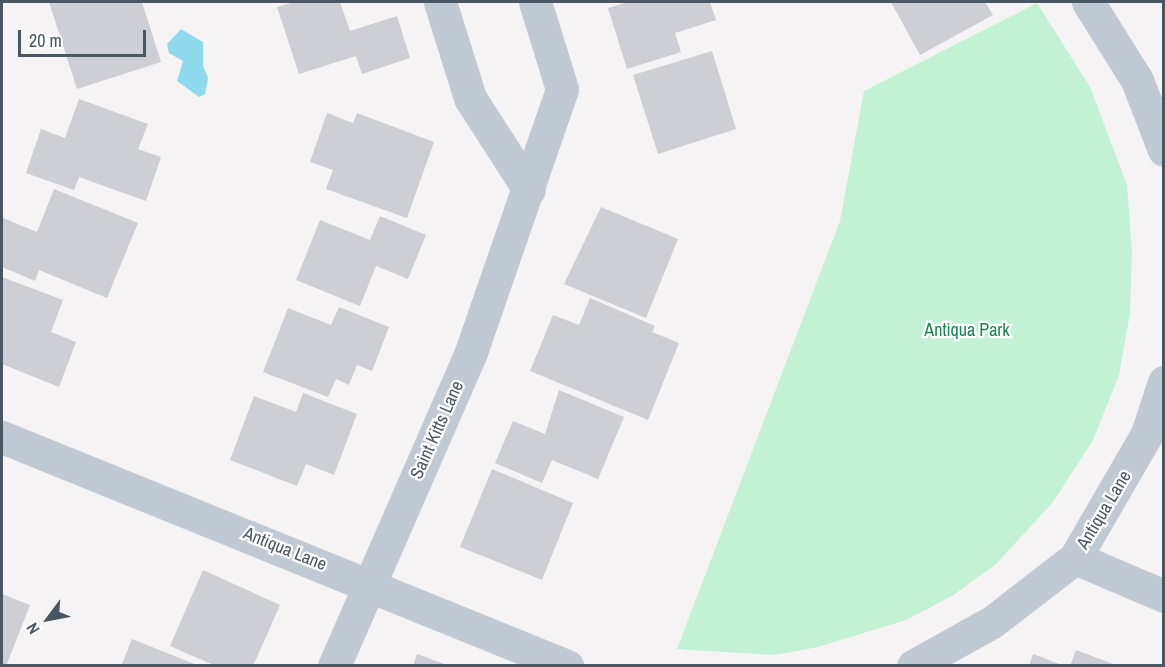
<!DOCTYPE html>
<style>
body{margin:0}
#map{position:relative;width:1165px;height:667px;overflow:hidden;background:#f5f3f3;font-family:"Archivo Narrow",sans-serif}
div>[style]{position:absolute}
.green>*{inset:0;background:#c3f1d5}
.water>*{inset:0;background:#90daee}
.building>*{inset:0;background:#cdcfd5}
.minor>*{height:33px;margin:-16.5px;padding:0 16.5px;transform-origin:16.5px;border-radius:16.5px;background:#c1cad2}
span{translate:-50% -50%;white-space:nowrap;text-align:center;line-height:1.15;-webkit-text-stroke:4.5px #fff;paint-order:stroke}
.park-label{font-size:18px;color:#17864f}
.street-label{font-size:18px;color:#4a5661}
.frame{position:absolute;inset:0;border:3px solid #4a5661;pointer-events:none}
.north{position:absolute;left:18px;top:589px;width:60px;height:60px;-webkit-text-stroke:4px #fff;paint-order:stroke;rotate:238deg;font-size:16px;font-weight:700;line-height:24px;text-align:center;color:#4a5661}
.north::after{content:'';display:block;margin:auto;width:21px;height:27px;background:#4a5661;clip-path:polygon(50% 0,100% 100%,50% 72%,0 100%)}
.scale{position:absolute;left:18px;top:30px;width:128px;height:27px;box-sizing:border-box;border:3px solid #4a5661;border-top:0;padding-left:8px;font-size:18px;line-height:21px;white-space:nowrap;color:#4a5661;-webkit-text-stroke:4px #fff;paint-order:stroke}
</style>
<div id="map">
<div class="green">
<i style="clip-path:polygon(1037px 3px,1090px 87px,1127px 185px,1132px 252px,1130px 313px,1119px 375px,1093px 440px,1053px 502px,996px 564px,952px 596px,906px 620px,818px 647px,774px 655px,677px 649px,840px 221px,864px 91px)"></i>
</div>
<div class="water">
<i style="clip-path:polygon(181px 29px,203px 42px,203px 66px,208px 78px,205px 94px,199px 97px,177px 81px,183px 61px,169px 53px,167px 44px)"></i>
</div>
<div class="building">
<i style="clip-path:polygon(49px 2px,142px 2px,161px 62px,77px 89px)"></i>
<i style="clip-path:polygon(295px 2px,340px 2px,350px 31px,397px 16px,410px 58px,362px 74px,356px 56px,299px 74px,277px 7px)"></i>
<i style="clip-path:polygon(628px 2px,710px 2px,716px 20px,675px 33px,681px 52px,627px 69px,608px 8px)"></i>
<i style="clip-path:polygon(891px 2px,985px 2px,993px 15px,920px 55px)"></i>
<i style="clip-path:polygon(712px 51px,736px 129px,658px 154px,633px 75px)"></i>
<i style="clip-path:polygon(79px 99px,148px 124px,138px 149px,161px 157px,146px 201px,79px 177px,74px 190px,26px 173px,41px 129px,65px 138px)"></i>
<i style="clip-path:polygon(327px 113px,353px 123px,357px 113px,434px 142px,407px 218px,326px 189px,333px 170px,310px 162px)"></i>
<i style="clip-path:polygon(54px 189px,138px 223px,107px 298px,39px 270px,35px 281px,2px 267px,3px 218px,37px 232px)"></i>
<i style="clip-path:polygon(601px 207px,678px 239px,646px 318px,564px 284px)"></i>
<i style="clip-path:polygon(380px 216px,426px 235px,408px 279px,376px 266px,360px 306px,296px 280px,320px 220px,370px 240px)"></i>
<i style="clip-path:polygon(2px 277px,63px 300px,51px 332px,76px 342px,59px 387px,2px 364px)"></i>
<i style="clip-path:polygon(590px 298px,655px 326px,652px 332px,679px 343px,648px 420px,530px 371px,553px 315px,579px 325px)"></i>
<i style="clip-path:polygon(339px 307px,389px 327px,372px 371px,357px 365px,349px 385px,336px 379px,328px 397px,263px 372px,288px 308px,331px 325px)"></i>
<i style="clip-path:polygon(559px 390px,624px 417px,598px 479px,552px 460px,542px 483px,495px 463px,513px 421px,545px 434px)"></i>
<i style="clip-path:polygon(303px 393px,357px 414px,334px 475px,306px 464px,297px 486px,230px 460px,254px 396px,296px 412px)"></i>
<i style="clip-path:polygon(492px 469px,573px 503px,542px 580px,460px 547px)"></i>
<i style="clip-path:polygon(203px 570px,280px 605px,253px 666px,216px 666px,170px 646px)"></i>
<i style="clip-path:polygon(2px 594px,30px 605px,6px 666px,2px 666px)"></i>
<i style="clip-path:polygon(132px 639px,197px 665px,197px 666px,121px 666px)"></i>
<i style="clip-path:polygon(1076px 650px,1116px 665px,1116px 666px,1070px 666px)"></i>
<i style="clip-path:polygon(417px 654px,447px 665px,447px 666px,413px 666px)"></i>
<i style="clip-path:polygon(1033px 654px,1062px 665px,1062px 666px,1029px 666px)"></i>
</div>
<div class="minor">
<i style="left:440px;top:2px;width:101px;rotate:72.6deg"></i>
<i style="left:470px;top:98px;width:109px;rotate:57.3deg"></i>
<i style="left:1088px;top:2px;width:92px;rotate:57.9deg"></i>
<i style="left:1137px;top:80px;width:75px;rotate:68.9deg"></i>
<i style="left:2px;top:437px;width:610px;rotate:22.06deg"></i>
<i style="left:1075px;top:558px;width:97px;rotate:23.1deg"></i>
<i style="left:334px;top:666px;width:343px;rotate:-66.4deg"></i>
<i style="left:471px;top:352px;width:278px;rotate:-70.9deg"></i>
<i style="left:562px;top:89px;width:91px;rotate:-107.2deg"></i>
<i style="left:913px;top:666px;width:90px;rotate:-29.1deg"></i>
<i style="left:992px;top:622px;width:105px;rotate:-37.6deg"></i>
<i style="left:1075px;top:558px;width:143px;rotate:-59.9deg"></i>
<i style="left:1147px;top:434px;width:55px;rotate:-71.9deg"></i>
</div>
<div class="park-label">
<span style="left:967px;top:330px">Antiqua Park</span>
</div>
<div class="street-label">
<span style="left:437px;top:430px;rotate:-66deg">Saint Kitts Lane</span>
<span style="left:1104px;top:510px;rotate:-59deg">Antiqua Lane</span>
<span style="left:285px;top:549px;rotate:22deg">Antiqua Lane</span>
</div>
<div class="frame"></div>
<div class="north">N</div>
<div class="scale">20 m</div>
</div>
